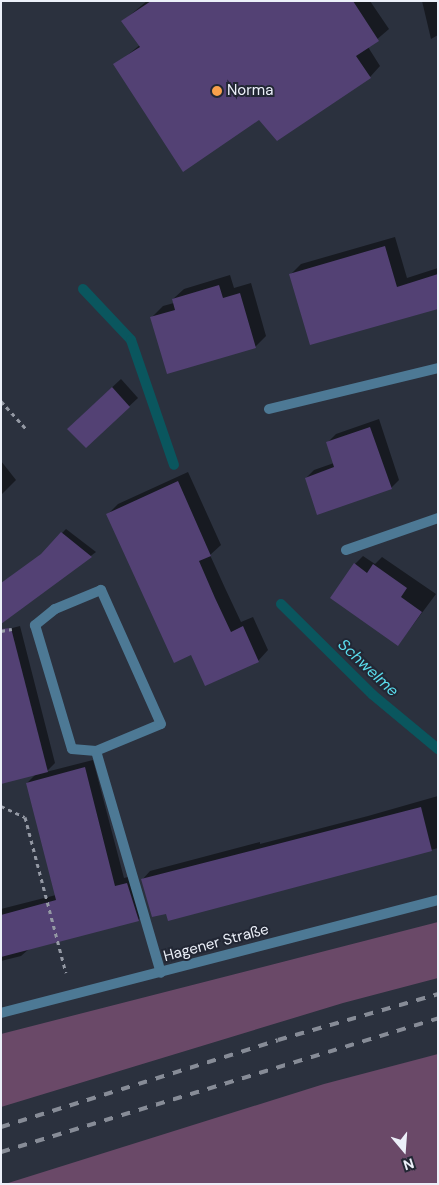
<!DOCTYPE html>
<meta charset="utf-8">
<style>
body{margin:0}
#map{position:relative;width:439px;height:1185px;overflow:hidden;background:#2b313e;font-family:"DM Sans",sans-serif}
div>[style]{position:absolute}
.green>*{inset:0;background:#6a4968}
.shadow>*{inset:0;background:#0007}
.stream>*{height:10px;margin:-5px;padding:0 5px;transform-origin:5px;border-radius:5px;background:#0a565e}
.building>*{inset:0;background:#534174}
.path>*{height:3px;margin-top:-1.5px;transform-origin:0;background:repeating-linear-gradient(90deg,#9499a4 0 4px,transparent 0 8px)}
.lane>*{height:10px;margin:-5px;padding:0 5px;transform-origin:5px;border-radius:5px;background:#4d7995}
.street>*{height:10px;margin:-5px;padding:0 5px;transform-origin:5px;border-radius:5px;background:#4d7995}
.rail>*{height:4px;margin-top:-2px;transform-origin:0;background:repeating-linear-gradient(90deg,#878c97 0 9px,transparent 0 18px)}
.dots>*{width:14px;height:14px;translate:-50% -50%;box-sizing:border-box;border:2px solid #222734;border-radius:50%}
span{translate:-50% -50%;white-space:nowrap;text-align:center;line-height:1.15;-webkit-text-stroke:4px #222734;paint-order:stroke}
.poi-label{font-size:15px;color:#ecf0f9}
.left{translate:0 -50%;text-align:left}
.street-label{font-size:15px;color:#ecf0f9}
.water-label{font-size:16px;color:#5adcec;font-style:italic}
.frame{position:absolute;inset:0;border:2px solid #ecf0f9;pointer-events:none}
.north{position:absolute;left:379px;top:1125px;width:50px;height:50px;-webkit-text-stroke:4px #222734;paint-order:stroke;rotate:162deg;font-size:14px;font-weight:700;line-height:20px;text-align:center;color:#ecf0f9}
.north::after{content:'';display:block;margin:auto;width:18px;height:22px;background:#ecf0f9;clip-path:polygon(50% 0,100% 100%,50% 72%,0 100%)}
</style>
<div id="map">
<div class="green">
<i style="clip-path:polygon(438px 922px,438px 978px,343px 1003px,1px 1107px,1px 1034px)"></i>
<i style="clip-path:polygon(438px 1054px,438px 1184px,5px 1184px,324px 1084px)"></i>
</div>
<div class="shadow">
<i style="clip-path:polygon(147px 1px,370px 1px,389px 29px,368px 47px,380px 66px,370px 77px,260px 118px,115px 65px,140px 45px,123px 21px)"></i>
<i style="clip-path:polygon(422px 1px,438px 1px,438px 35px,431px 39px)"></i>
<i style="clip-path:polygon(395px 237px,407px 278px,438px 268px,438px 308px,291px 274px,301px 264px)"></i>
<i style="clip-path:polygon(230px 275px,234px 288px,251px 283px,266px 336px,255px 347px,152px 317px,163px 306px,174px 303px,173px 299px,184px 289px)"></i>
<i style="clip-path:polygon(121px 379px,138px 398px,86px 446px,77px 420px)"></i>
<i style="clip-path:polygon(379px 419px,399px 480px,391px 488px,306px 478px,314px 470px,334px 463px,327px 443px,336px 434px)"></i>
<i style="clip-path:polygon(1px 461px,16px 480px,1px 495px)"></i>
<i style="clip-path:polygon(188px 472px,221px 545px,210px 555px,225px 588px,241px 622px,253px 617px,268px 650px,258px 661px,206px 685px,191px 653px,108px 514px,118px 504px)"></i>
<i style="clip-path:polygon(66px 529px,96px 552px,5px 620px,45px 551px)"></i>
<i style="clip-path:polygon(363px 556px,375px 564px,382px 557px,436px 594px,398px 645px,355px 564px)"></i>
<i style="clip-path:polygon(20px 626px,55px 763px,46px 772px,93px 760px,124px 878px,136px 875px,146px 911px,138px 920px,29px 949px,21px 956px,1px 961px,1px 909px,56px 895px,27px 783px,37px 773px,1px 631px)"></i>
<i style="clip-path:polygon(438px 796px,438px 848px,168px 919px,167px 912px,142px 880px,150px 871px,260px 842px,260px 844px,368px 816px)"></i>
</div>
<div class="stream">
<i style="left:83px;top:289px;width:70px;rotate:46.7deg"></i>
<i style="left:131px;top:340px;width:132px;rotate:71deg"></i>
<i style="left:281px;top:604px;width:129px;rotate:44.7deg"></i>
<i style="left:373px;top:695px;width:85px;rotate:39.7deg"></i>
</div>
<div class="building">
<i style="clip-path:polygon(151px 1px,353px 1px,379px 41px,356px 56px,371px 78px,277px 141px,259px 120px,183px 172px,113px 64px,140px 47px,121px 21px)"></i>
<i style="clip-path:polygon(385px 246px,397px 287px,438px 274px,438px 309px,310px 345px,289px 274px)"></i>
<i style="clip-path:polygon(219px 285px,223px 298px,240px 293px,256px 348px,167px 374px,150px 317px,175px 310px,172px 299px)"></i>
<i style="clip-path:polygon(112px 387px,130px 407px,86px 448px,67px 429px)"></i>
<i style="clip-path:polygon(370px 427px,392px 489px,317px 515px,305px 478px,334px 467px,326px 442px)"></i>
<i style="clip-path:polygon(178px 481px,211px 556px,199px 561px,215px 598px,231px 632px,243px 626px,259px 662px,205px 686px,191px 655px,174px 663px,106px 514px)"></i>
<i style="clip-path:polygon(61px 532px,92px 557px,1px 624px,1px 583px,41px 554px)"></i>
<i style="clip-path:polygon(354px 563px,367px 573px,373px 564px,407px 588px,401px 597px,422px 612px,398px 646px,330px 598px)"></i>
<i style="clip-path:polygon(11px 628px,48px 772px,1px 784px,1px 629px)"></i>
<i style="clip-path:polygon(85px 767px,115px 886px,127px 883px,139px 921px,1px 957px,1px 915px,56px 900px,26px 783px)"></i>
<i style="clip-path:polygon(421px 807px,432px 851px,168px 921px,166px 914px,152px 917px,141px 879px)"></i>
</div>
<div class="path">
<i style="left:1px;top:401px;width:38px;rotate:48deg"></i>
<i style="left:1px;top:631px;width:11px;rotate:-10deg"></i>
<i style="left:1px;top:806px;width:26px;rotate:25deg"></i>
<i style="left:25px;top:817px;width:161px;rotate:75.3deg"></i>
</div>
<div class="lane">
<i style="left:269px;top:409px;width:174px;rotate:-13.6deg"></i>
<i style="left:346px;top:550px;width:97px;rotate:-19.2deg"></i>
<i style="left:96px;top:751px;width:70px;rotate:-22.6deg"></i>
<i style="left:161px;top:724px;width:147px;rotate:-114.1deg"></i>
<i style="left:101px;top:590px;width:50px;rotate:157.6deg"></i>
<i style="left:55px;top:609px;width:26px;rotate:141deg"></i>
<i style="left:35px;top:625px;width:129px;rotate:73.4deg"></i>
<i style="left:72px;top:749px;width:24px;rotate:5deg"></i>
<i style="left:96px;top:751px;width:231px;rotate:73.7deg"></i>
</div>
<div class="street">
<i style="left:1px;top:1013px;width:451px;rotate:-14.5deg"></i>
</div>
<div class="rail">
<i style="left:1px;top:1127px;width:290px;rotate:-17.4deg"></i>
<i style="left:278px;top:1040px;width:166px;rotate:-16deg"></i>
<i style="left:1px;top:1152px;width:457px;rotate:-17deg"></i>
</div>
<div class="dots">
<i style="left:217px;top:91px;background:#f8a04b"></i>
</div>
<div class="poi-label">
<span class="left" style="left:227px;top:91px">Norma</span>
</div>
<div class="street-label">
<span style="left:216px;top:943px;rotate:-15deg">Hagener Straße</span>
</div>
<div class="water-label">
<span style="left:368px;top:668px;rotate:43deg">Schwelme</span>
</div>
<div class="frame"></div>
<div class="north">N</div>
</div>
